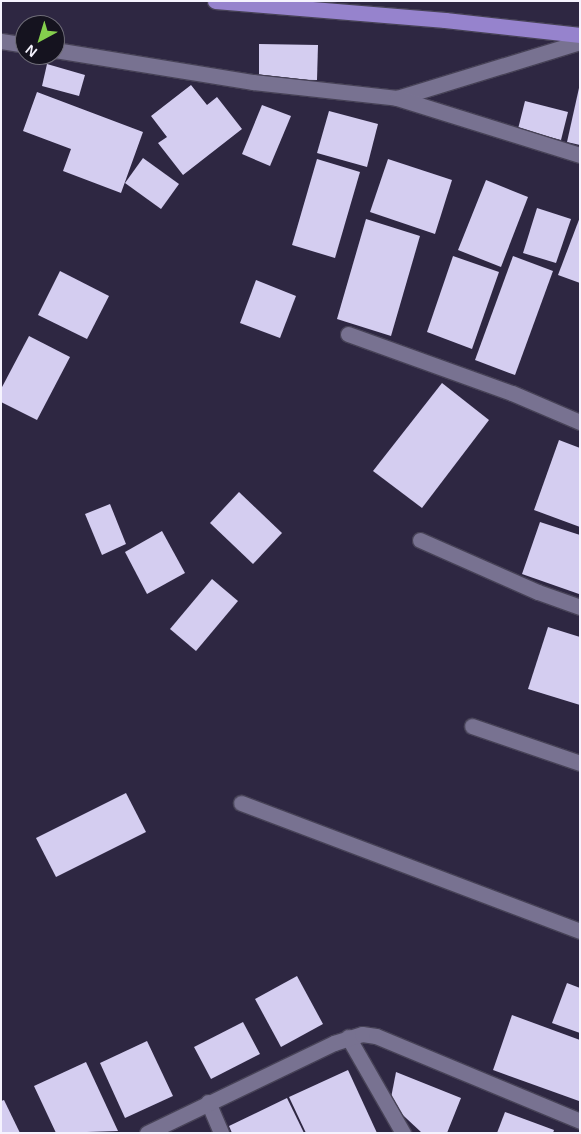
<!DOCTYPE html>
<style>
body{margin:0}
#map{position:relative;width:581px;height:1134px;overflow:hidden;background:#2e2742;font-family:Helvetica,sans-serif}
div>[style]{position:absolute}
.building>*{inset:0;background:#d4cdf0}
.roads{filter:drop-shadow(1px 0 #474257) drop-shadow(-1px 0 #474257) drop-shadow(0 1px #474257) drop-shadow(0 -1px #474257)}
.minor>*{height:15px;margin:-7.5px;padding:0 7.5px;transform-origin:7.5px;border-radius:7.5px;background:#787291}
.major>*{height:15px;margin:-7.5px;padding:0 7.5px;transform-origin:7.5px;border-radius:7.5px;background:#9683cd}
span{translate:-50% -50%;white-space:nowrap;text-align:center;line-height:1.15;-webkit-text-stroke:5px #15131f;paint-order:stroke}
.frame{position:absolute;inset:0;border:2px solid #f5f3fe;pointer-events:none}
.north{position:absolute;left:15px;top:15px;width:50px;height:50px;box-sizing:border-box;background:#15131f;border:1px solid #6f6d78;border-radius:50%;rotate:219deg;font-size:14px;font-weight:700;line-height:20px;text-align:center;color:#f5f3fe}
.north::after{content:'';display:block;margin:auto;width:18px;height:22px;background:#85cf4d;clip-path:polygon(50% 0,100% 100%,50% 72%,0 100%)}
</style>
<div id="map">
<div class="building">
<i style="clip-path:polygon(259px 44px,318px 45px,317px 80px,259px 79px)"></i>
<i style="clip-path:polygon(47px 64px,85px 75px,79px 96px,42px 86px)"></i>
<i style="clip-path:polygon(191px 85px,207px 105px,217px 97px,242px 129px,183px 175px,158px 143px,167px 137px,151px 116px)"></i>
<i style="clip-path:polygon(579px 88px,580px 88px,580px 145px,567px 142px)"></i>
<i style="clip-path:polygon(37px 92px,143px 132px,121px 193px,63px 171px,71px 149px,23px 131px)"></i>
<i style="clip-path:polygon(525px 101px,568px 112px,561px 140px,518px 129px)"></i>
<i style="clip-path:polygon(262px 105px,291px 116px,270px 166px,242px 154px)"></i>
<i style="clip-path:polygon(329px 111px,378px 124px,367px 167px,317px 153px)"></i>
<i style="clip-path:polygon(143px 158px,179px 184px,161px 209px,125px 183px)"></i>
<i style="clip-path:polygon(317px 159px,360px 172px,335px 258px,292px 245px)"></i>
<i style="clip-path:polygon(388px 159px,452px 180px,435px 234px,370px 212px)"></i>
<i style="clip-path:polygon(486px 180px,528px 197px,501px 267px,458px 250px)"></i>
<i style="clip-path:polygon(537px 208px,571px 219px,556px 263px,523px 253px)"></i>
<i style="clip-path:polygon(580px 217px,580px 283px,558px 275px)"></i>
<i style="clip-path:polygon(366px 219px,420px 236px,391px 336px,337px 319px)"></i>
<i style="clip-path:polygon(453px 256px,499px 272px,472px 349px,427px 332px)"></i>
<i style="clip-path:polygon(513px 256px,553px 271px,515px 375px,475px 360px)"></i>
<i style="clip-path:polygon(60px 271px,109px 296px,87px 339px,38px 315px)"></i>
<i style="clip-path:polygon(256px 280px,296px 296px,280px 338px,240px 323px)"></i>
<i style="clip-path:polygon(29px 336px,70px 357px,37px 420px,1px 402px,1px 389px)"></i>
<i style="clip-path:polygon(442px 383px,489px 420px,422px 508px,373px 471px)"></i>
<i style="clip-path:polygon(559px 440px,580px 448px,580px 527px,534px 510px)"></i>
<i style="clip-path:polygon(239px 492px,282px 533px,253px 564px,210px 523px)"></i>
<i style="clip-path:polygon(110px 504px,126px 544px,102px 555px,85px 514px)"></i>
<i style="clip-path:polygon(540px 522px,580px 535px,579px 594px,522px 574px)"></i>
<i style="clip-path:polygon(162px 531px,185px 573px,147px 594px,125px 552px)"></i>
<i style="clip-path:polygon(212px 579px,238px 601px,196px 651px,170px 629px)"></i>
<i style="clip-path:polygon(548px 627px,580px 637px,580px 705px,528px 689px)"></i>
<i style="clip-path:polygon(126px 793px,146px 832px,56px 877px,36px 838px)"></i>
<i style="clip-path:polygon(297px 976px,323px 1024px,281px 1047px,255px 999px)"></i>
<i style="clip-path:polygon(567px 983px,580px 988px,580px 1033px,552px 1023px)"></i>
<i style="clip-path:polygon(512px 1015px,580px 1040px,579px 1101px,493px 1070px)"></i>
<i style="clip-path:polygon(243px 1022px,260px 1054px,211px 1079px,194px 1047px)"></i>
<i style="clip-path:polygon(147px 1041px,173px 1096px,125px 1118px,100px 1063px)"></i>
<i style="clip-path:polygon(86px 1062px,118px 1131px,56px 1133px,34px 1086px)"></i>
<i style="clip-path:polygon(348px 1070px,377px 1133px,306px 1133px,289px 1097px)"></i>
<i style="clip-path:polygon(396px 1072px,461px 1098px,447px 1133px,422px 1133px,390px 1103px)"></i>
<i style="clip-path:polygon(287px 1098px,304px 1133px,232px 1133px,229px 1126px)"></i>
<i style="clip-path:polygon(4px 1100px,20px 1133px,1px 1133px,1px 1101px)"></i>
<i style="clip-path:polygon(505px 1112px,554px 1130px,553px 1133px,497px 1133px)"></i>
</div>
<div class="roads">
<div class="minor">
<i style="left:1px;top:41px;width:24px;rotate:9deg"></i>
<i style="left:55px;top:50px;width:201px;rotate:9.2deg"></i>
<i style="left:253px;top:82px;width:145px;rotate:6.3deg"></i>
<i style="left:397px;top:98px;width:191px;rotate:-17deg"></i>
<i style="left:397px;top:98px;width:192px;rotate:17.3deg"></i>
<i style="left:348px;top:334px;width:174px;rotate:19.8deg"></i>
<i style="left:512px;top:393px;width:74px;rotate:23.1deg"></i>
<i style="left:420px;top:540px;width:129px;rotate:23.8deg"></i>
<i style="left:538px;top:592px;width:45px;rotate:19.7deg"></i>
<i style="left:472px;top:726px;width:114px;rotate:18.9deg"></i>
<i style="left:241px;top:803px;width:362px;rotate:20.7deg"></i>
<i style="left:348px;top:1037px;width:111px;rotate:60.2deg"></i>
<i style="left:208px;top:1102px;width:34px;rotate:67deg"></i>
<i style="left:147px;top:1133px;width:208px;rotate:-25.7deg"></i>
<i style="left:334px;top:1043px;width:29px;rotate:-18deg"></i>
<i style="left:362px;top:1034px;width:14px;rotate:8deg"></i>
<i style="left:376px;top:1036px;width:221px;rotate:22.6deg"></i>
</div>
<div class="major">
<i style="left:215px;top:1px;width:231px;rotate:4.7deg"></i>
<i style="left:445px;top:20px;width:136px;rotate:6.3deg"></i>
</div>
</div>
<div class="frame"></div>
<div class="north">N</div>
</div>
